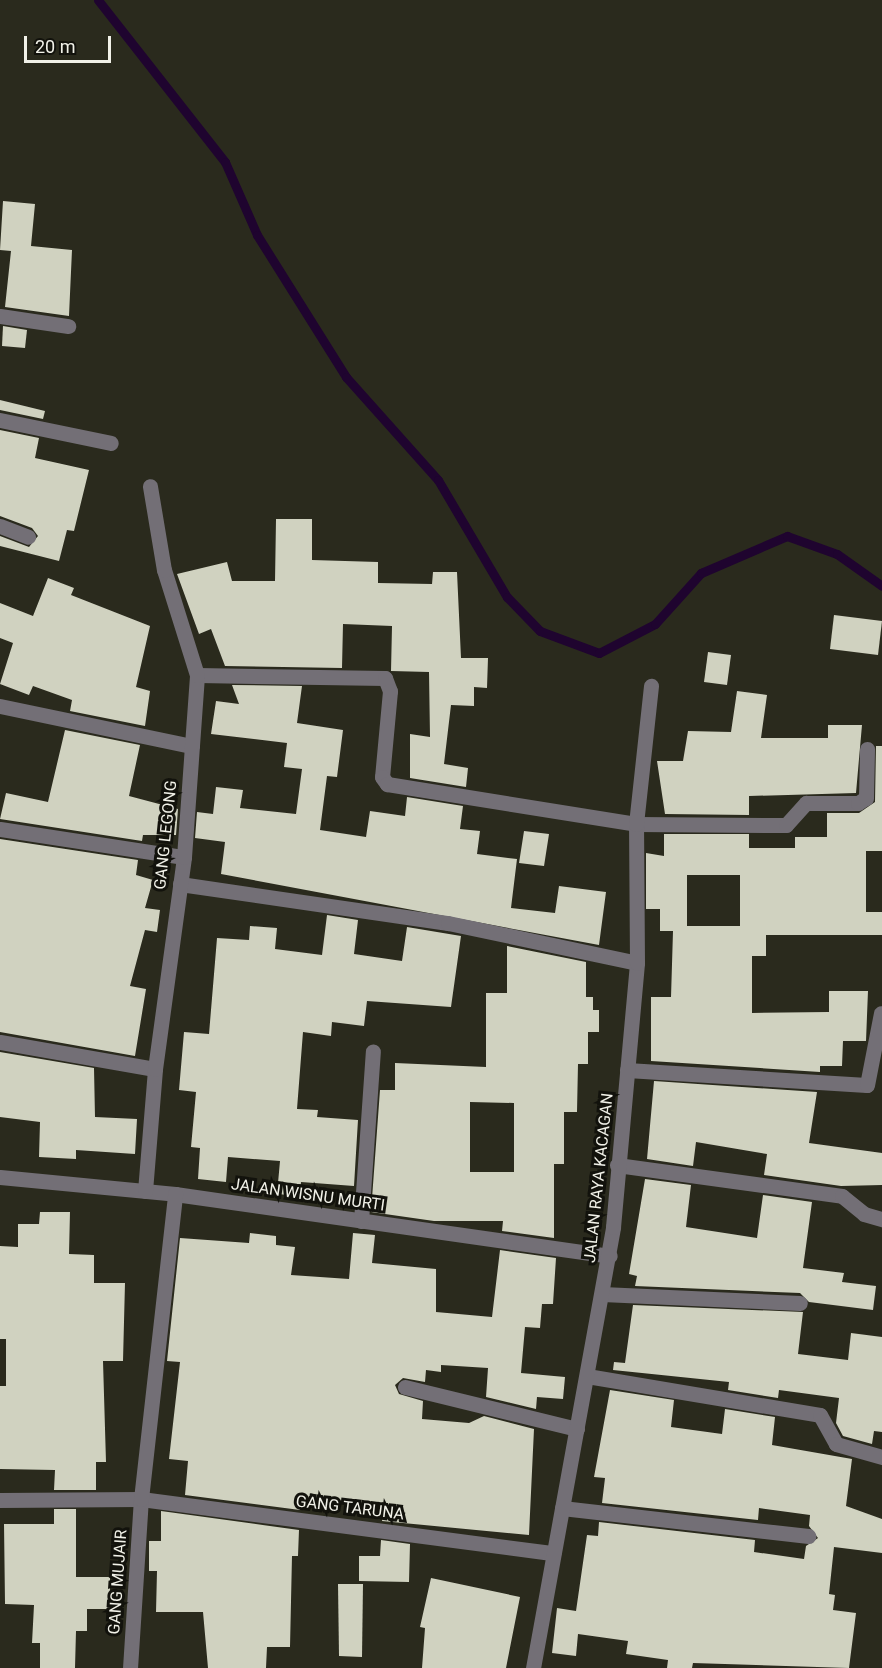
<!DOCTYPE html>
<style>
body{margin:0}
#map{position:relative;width:882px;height:1668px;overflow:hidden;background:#2a2a1d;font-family:Roboto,sans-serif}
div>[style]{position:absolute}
.stream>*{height:9px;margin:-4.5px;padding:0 4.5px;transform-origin:4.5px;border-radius:4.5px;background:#1f042f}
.building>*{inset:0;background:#d0d2c0}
.minor>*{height:15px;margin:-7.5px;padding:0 7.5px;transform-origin:7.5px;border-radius:7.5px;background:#736f76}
span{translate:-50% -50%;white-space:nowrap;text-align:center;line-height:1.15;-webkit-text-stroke:6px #12120c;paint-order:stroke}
.street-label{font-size:16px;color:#f1f1e8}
.scale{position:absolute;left:24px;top:36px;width:87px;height:27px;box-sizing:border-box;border:3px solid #f1f1e8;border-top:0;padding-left:8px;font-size:18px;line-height:21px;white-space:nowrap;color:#f1f1e8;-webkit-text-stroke:4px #12120c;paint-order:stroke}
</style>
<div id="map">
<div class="stream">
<i style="left:98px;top:0;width:206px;rotate:51.9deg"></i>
<i style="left:225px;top:162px;width:80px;rotate:66.3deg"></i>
<i style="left:257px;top:235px;width:168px;rotate:57.9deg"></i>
<i style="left:346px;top:377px;width:138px;rotate:48.2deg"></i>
<i style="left:438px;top:480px;width:136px;rotate:59.5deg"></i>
<i style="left:507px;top:597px;width:47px;rotate:45.9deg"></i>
<i style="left:540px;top:631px;width:63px;rotate:20.4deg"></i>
<i style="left:599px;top:653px;width:63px;rotate:-27.4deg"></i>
<i style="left:655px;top:624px;width:69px;rotate:-48deg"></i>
<i style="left:701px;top:573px;width:94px;rotate:-23.3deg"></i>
<i style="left:787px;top:536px;width:53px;rotate:19.8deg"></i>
<i style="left:837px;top:554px;width:55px;rotate:35.4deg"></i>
</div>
<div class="building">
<i style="clip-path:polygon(3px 201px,35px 204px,31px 246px,72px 250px,69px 316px,5px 307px,11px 251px,0 250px)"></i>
<i style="clip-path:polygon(3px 326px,27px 330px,25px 348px,2px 346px)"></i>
<i style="clip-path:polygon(0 400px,45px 411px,43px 419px,0 410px)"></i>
<i style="clip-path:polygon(0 430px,39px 438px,35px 458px,89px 470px,74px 531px,67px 530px,59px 561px,0 546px,0 536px,29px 547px,38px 536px,32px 528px,0 516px)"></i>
<i style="clip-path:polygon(276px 519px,312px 519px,312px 560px,378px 562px,378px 583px,432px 584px,433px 572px,457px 572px,461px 658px,488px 658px,487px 688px,474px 687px,474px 706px,451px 705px,444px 764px,468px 768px,466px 787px,410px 778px,410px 734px,430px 737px,429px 672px,391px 671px,392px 626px,343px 624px,342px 668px,225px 666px,211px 629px,199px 634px,177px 574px,227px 562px,232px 581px,275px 581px)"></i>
<i style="clip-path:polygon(48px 578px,74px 588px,71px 595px,150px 626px,136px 687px,150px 691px,145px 726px,70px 711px,72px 700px,33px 686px,29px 695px,0 684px,13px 643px,0 638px,0 603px,33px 616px)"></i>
<i style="clip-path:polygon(834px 615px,882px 621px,878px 655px,830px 649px)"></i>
<i style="clip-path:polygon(708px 652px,731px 655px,727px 685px,704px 682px)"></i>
<i style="clip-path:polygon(232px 685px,302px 686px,297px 723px,343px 730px,337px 777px,327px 776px,320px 830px,366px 837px,370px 811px,405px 816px,407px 797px,463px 806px,460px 829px,480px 831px,477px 854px,517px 859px,511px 908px,555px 913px,559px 886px,606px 892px,599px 945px,221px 874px,225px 842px,195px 838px,197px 812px,213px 814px,216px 787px,243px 790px,240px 808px,296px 814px,302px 769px,284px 767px,287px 743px,211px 734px,216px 701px,239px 704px)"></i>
<i style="clip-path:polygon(737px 691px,767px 695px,761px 738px,828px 738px,828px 725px,862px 725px,856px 793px,749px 796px,749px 815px,665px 814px,657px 761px,683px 761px,688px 731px,731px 732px)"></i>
<i style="clip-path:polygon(65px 730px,140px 745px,129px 796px,178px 809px,176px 835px,143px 835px,142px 841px,0 819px,6px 793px,48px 802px)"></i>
<i style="clip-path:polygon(evenodd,876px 746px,882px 746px,882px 851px,866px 851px,866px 912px,882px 912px,882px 935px,766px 935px,766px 956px,752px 956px,752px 1013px,829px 1012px,829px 991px,868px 991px,866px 1041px,843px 1041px,842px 1066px,820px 1066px,820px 1072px,651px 1061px,651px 997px,671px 997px,673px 931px,660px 931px,660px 909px,646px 909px,646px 853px,664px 856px,664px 834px,749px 834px,749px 848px,795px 848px,795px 837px,827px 837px,827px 813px,859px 813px,875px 802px,876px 746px,687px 875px,740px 875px,740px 926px,687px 926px,687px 875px)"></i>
<i style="clip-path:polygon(524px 831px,549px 834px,544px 866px,519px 863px)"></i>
<i style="clip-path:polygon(0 839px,138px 860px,136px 875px,153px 880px,145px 908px,160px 910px,157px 932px,145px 930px,130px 986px,146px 989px,135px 1056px,0 1032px)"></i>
<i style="clip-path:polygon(327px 915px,358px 920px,354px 954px,402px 961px,407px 927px,461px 936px,451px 1007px,367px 1001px,364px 1026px,332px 1022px,331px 1036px,303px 1032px,297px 1109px,318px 1110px,317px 1117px,358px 1120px,354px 1186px,301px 1182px,300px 1196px,277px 1194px,280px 1161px,228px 1157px,226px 1182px,198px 1179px,200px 1148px,191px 1147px,196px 1092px,179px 1090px,184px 1032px,209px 1034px,217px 938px,249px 940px,250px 926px,277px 928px,275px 949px,322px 955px)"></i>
<i style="clip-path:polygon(evenodd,507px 946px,586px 962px,586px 997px,593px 997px,593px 1010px,599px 1010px,599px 1032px,588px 1032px,588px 1064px,578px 1064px,577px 1112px,564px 1112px,564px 1164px,554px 1164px,554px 1238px,502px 1231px,503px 1221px,434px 1221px,371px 1212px,380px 1090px,395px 1090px,395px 1063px,486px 1067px,486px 993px,507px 993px,507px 946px,470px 1102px,514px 1103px,514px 1172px,470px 1172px,470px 1102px)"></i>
<i style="clip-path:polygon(0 1052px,94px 1068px,95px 1117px,137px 1119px,135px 1154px,76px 1150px,76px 1159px,39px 1157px,40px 1122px,0 1117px)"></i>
<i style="clip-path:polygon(654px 1081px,817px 1092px,809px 1143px,882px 1153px,882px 1185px,841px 1186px,764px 1175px,767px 1154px,696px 1142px,693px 1166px,647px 1159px)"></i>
<i style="clip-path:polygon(645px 1179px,691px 1185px,686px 1227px,757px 1238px,763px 1195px,812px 1202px,803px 1268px,844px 1273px,842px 1282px,876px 1286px,873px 1310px,809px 1302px,800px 1293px,635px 1286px,637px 1276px,629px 1274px)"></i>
<i style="clip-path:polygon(40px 1212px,70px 1212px,69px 1254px,94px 1255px,94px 1283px,125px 1283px,123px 1361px,103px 1361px,106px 1462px,96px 1462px,96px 1490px,54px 1490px,55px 1470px,0 1469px,0 1386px,6px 1386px,6px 1339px,0 1339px,0 1246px,18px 1247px,18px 1224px,39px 1224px)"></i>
<i style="clip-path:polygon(250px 1233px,276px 1236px,276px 1245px,295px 1247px,291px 1275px,349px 1279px,353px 1233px,375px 1235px,372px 1263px,436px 1269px,436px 1312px,492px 1317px,500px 1250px,556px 1258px,553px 1304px,542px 1304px,540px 1328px,525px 1327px,521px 1373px,565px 1377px,563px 1399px,537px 1397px,536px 1409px,486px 1397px,488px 1368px,441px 1365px,441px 1372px,426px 1370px,425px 1382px,403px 1378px,395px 1385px,399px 1394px,423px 1401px,422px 1419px,469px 1423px,484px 1416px,534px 1429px,529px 1535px,382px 1521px,384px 1505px,333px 1502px,333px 1507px,300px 1505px,300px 1510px,185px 1495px,188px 1461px,169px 1459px,180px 1362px,167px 1361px,180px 1238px,249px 1243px)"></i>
<i style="clip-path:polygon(633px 1305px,803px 1312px,798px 1354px,848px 1360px,851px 1333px,882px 1337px,882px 1432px,874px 1431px,872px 1444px,843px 1436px,836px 1423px,839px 1398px,779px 1390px,778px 1398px,728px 1390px,729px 1382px,613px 1370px,614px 1362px,625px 1363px)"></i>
<i style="clip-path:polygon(610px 1390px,674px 1400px,671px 1427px,722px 1434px,725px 1409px,775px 1417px,772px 1445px,852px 1459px,846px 1506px,882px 1519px,882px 1553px,834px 1547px,829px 1594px,835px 1595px,833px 1610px,856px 1613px,849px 1668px,693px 1663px,692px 1668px,667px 1668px,668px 1660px,626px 1654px,628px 1641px,578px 1634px,576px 1656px,552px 1653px,557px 1608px,576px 1611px,587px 1535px,598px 1536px,599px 1522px,755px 1540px,754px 1552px,804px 1559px,806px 1546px,818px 1538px,809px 1526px,810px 1515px,759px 1508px,758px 1520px,602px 1503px,605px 1478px,594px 1477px)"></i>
<i style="clip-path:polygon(54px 1509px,76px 1509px,76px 1577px,110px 1577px,110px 1609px,87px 1609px,87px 1631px,76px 1631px,75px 1668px,40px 1668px,40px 1643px,32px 1643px,34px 1605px,5px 1604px,4px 1524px,54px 1524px)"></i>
<i style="clip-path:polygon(161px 1511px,299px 1530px,298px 1556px,292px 1556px,290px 1647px,267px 1647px,266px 1668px,208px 1668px,203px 1612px,156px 1612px,157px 1571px,149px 1571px,149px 1541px,161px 1541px)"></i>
<i style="clip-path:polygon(381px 1540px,410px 1544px,409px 1582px,359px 1581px,359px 1556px,380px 1556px)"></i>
<i style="clip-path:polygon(431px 1578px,520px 1597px,506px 1668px,422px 1668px,425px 1628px,420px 1627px)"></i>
<i style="clip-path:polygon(338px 1584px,363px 1584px,362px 1657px,339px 1656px)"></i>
</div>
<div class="minor">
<i style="left:0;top:316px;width:69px;rotate:8.4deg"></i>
<i style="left:0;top:420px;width:113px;rotate:11.7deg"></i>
<i style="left:0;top:526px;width:30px;rotate:21deg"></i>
<i style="left:197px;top:675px;width:188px;rotate:0.9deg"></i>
<i style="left:385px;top:678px;width:14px;rotate:69deg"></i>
<i style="left:390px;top:691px;width:86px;rotate:95.3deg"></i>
<i style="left:382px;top:777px;width:9px;rotate:54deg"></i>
<i style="left:387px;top:784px;width:252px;rotate:9.1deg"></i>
<i style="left:636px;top:824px;width:150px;rotate:0.4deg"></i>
<i style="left:786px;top:825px;width:30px;rotate:-48deg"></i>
<i style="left:806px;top:803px;width:52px"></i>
<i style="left:858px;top:803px;width:9px;rotate:-32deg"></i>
<i style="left:866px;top:798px;width:49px;rotate:-88.8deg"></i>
<i style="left:0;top:706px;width:196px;rotate:11.8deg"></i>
<i style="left:0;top:829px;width:186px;rotate:8.7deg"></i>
<i style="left:180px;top:884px;width:271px;rotate:8.3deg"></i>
<i style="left:448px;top:923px;width:193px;rotate:11.9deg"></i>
<i style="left:0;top:1042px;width:157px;rotate:9.9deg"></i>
<i style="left:627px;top:1070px;width:240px;rotate:3.6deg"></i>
<i style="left:867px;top:1085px;width:73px;rotate:-79deg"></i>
<i style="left:617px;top:1165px;width:227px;rotate:7.8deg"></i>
<i style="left:842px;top:1196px;width:28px;rotate:39deg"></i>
<i style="left:864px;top:1214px;width:19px;rotate:16deg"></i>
<i style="left:0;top:1177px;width:176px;rotate:5.5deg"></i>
<i style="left:175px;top:1194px;width:439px;rotate:8.1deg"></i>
<i style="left:145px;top:1191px;width:122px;rotate:-85.3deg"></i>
<i style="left:155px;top:1069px;width:214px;rotate:-82.2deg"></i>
<i style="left:184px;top:857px;width:182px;rotate:-85.9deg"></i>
<i style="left:197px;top:675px;width:110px;rotate:-107.4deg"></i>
<i style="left:164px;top:570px;width:85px;rotate:-99.5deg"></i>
<i style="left:361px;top:1221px;width:170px;rotate:-86deg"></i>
<i style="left:602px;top:1294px;width:198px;rotate:2.6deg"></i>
<i style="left:587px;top:1376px;width:236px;rotate:9.5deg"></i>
<i style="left:820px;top:1415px;width:33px;rotate:61deg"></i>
<i style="left:836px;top:1444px;width:48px;rotate:15.8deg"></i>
<i style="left:405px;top:1387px;width:177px;rotate:13.7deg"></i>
<i style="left:0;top:1500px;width:141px;rotate:-0.4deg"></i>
<i style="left:141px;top:1499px;width:416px;rotate:7.5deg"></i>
<i style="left:562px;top:1508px;width:248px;rotate:6.5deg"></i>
<i style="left:130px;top:1668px;width:169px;rotate:-86.3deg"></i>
<i style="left:141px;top:1499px;width:307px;rotate:-83.6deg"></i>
<i style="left:533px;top:1668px;width:448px;rotate:-79.7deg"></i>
<i style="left:613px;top:1227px;width:265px;rotate:-84.8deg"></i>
<i style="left:637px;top:963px;width:139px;rotate:-90.4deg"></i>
<i style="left:636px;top:824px;width:139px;rotate:-83.8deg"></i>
</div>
<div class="street-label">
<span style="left:166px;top:835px;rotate:-84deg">GANG LEGONG</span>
<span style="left:599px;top:1178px;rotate:-84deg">JALAN RAYA KACAGAN</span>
<span style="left:308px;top:1195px;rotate:8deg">JALAN WISNU MURTI</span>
<span style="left:350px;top:1508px;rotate:7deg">GANG TARUNA</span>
<span style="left:118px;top:1582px;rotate:-86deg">GANG MUJAIR</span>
</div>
<div class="scale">20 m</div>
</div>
